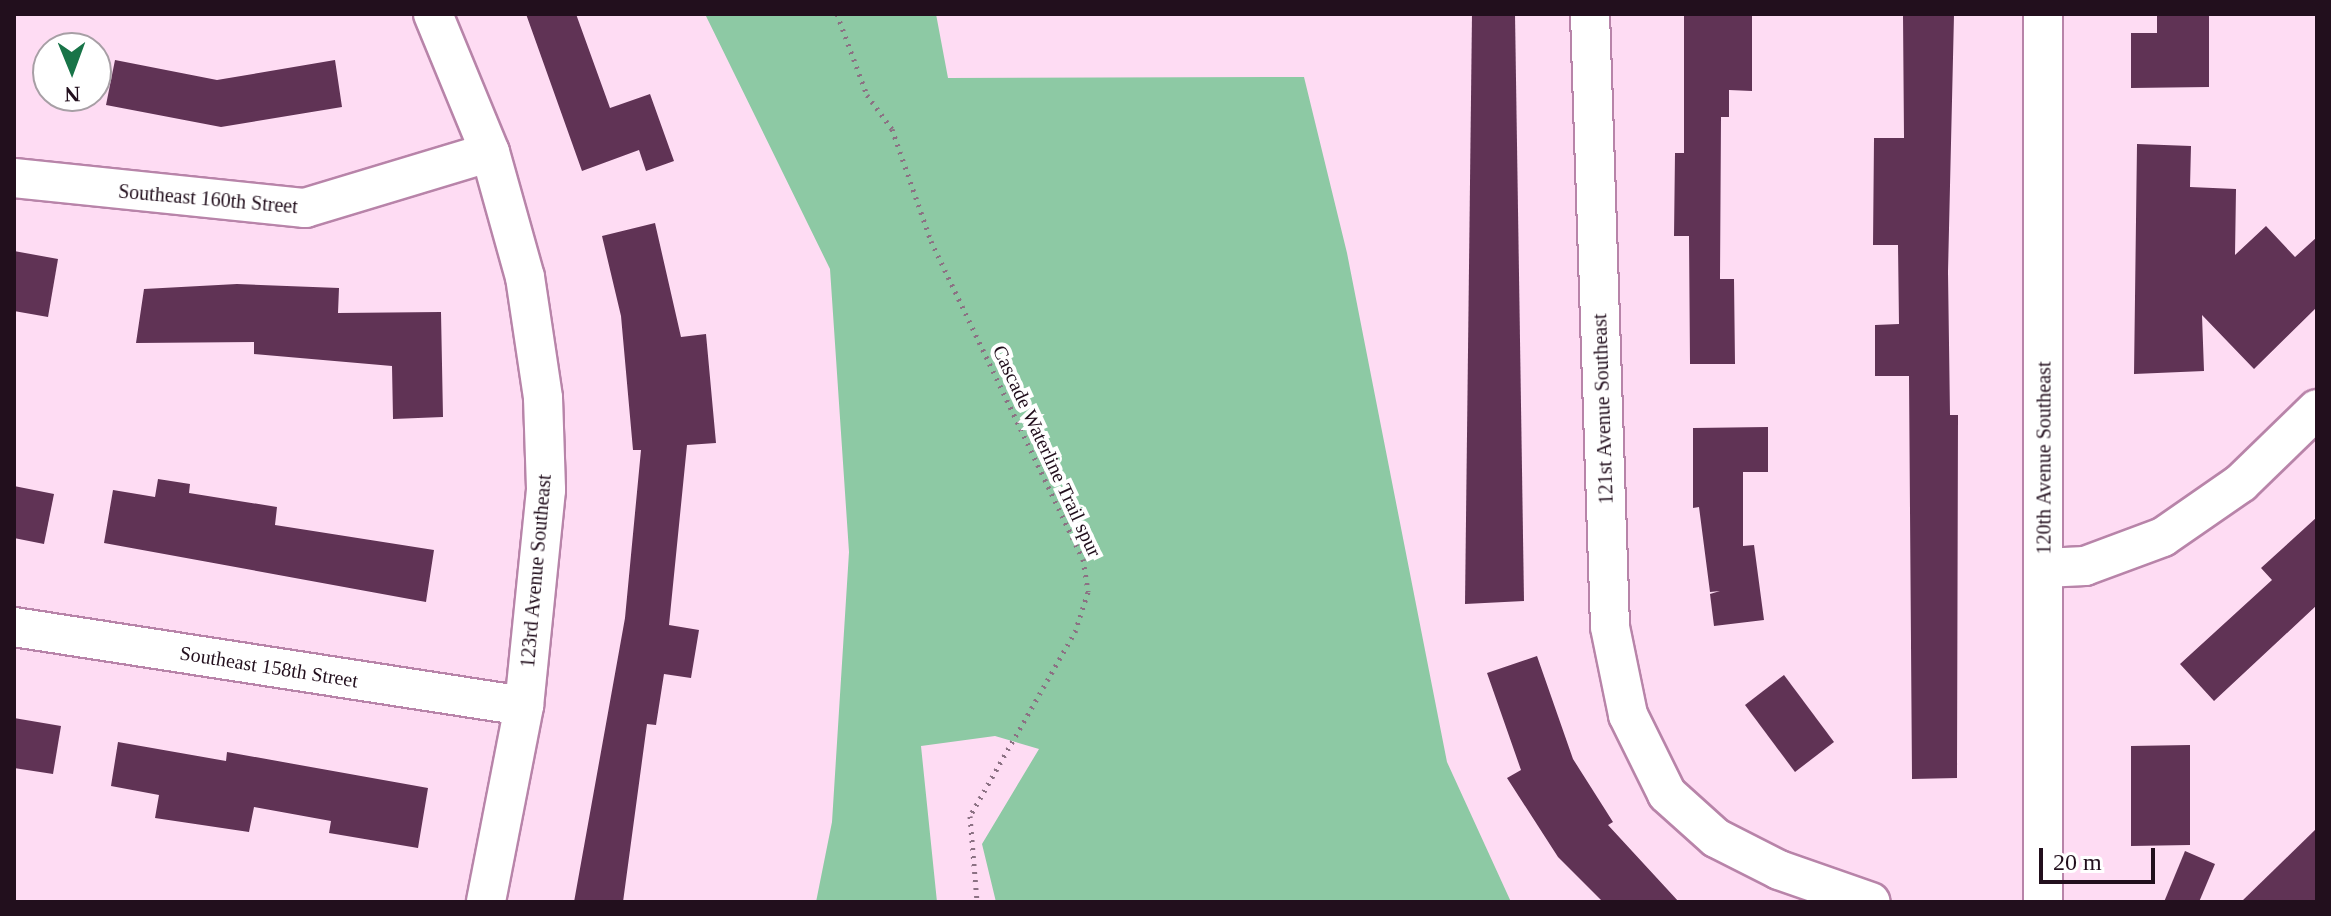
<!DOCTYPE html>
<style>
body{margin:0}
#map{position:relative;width:2331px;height:916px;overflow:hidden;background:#fedcf3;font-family:Georgia,serif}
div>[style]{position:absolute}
.green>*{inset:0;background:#8dc9a4}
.building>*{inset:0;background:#603355}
.path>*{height:5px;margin-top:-2.5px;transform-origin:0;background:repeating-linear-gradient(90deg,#8b7183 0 2px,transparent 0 8px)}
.roads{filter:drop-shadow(2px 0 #b884a9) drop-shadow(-2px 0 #b884a9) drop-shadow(0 2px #b884a9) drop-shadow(0 -2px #b884a9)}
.minor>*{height:38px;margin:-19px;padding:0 19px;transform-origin:19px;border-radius:19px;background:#fff}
span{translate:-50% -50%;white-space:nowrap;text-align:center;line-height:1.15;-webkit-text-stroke:8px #fff;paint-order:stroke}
.street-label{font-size:20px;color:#220f1d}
.frame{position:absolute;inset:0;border:16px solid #220f1d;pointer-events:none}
.north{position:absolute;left:32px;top:32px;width:80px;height:80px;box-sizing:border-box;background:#fff;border:2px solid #a79fa5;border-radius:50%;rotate:179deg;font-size:22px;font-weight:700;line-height:32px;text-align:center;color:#220f1d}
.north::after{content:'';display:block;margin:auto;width:28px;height:36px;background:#187448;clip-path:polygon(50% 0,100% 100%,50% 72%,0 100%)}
.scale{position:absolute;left:2039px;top:848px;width:116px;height:36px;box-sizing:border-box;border:4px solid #220f1d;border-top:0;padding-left:10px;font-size:24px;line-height:28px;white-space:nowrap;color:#220f1d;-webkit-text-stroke:6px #fff;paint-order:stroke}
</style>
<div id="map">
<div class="green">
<i style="clip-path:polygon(705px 14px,936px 14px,948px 78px,1304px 77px,1347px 253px,1447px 762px,1511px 902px,996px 902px,982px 844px,1039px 749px,995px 736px,921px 746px,937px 902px,816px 902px,832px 822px,849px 552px,830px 269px)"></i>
</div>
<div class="building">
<i style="clip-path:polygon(526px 14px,576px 14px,610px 108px,650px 94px,674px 161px,646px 171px,639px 150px,582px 171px)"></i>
<i style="clip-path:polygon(1472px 14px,1515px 14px,1524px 601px,1465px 604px)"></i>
<i style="clip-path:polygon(1684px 14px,1752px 14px,1752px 91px,1729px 90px,1729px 117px,1721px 117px,1720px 279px,1734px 279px,1735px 364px,1690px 364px,1689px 236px,1674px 236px,1675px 153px,1684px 153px)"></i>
<i style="clip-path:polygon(2157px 14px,2209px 14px,2209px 87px,2131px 88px,2131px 33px,2157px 33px)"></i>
<i style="clip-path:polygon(1954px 15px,1948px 272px,1950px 415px,1958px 415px,1957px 778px,1912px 779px,1909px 376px,1875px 376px,1875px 325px,1899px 324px,1898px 245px,1873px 245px,1874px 138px,1904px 138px,1903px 16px)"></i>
<i style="clip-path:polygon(115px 60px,217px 80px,335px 60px,342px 107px,221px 127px,106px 105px)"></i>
<i style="clip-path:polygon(2137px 144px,2191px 146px,2190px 187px,2236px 189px,2235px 255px,2266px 226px,2295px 257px,2317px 237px,2317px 307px,2254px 369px,2202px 315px,2204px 371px,2134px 374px)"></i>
<i style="clip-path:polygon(655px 223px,681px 337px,706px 334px,716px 443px,687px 445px,669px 625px,699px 630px,691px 678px,664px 674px,656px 725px,647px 724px,623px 902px,574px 902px,625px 618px,641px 450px,633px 450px,621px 316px,602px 236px)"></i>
<i style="clip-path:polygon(14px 251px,58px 259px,48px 317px,14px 311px)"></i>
<i style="clip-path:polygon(237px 284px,339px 288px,338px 313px,441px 312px,443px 417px,393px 419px,392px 366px,254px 354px,254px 342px,136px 343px,144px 289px)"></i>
<i style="clip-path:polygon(1768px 427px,1768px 472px,1743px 472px,1743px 546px,1754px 545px,1764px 620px,1714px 626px,1710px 594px,1720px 591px,1710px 592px,1699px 507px,1693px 508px,1693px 428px)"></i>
<i style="clip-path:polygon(158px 479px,190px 484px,189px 493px,277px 507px,275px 525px,434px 550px,426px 602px,104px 543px,113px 490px,155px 497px)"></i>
<i style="clip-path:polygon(14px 486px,54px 494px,44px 544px,14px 538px)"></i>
<i style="clip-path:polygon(2317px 517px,2317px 605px,2214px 701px,2180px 664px,2272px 580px,2261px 568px)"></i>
<i style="clip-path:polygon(1537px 656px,1573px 759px,1613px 822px,1608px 825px,1679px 902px,1603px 902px,1558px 857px,1507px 778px,1521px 770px,1487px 673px)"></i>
<i style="clip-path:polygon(1784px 675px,1834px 742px,1795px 772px,1745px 705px)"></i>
<i style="clip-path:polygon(14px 718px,61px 726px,53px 774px,14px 768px)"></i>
<i style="clip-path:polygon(118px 742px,226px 761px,227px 752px,428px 788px,418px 848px,329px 833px,331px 821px,254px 807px,249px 832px,155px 818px,159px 795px,111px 786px)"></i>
<i style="clip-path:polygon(2190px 745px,2190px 845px,2131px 846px,2131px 746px)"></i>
<i style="clip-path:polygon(2317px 828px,2317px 902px,2241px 902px)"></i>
<i style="clip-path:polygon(2185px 851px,2215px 864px,2199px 902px,2164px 902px)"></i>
</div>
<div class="path">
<i style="left:837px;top:14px;width:86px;rotate:69.7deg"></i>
<i style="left:867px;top:95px;width:42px;rotate:53.7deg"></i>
<i style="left:892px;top:129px;width:119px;rotate:70.8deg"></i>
<i style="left:931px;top:241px;width:352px;rotate:64.5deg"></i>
<i style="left:1083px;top:559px;width:33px;rotate:81deg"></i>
<i style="left:1088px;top:592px;width:40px;rotate:108deg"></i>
<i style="left:1076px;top:630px;width:214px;rotate:119.7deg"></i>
<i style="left:970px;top:816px;width:86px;rotate:85.3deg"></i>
</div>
<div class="roads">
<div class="minor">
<i style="left:433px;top:14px;width:149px;rotate:67.6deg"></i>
<i style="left:490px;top:152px;width:130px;rotate:74.4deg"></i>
<i style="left:525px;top:277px;width:122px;rotate:81.5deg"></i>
<i style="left:543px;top:398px;width:92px;rotate:88.1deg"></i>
<i style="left:546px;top:490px;width:217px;rotate:95.8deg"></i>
<i style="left:524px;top:706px;width:200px;rotate:101deg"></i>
<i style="left:1590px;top:14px;width:613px;rotate:88.13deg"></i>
<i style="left:1610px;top:627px;width:90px;rotate:78.4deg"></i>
<i style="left:1628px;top:715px;width:88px;rotate:63.7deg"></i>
<i style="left:1667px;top:794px;width:66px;rotate:41.9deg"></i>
<i style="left:1716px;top:838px;width:71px;rotate:26.9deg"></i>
<i style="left:1779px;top:870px;width:97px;rotate:19.2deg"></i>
<i style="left:2043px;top:14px;width:888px;rotate:90deg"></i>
<i style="left:14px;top:178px;width:293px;rotate:5.9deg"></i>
<i style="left:305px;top:208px;width:193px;rotate:-16.8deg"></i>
<i style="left:2044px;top:568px;width:41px;rotate:-2.8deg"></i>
<i style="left:2085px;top:566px;width:83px;rotate:-20.4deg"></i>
<i style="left:2163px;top:537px;width:95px;rotate:-34.7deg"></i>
<i style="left:2241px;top:483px;width:106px;rotate:-44.2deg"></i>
<i style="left:14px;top:627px;width:516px;rotate:8.81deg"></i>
</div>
</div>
<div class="street-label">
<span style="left:208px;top:199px;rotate:5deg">Southeast 160th Street</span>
<span style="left:1603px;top:409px;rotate:-92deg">121st Avenue Southeast</span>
<span style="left:1047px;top:451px;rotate:65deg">Cascade Waterline Trail spur</span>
<span style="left:2044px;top:458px;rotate:-90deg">120th Avenue Southeast</span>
<span style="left:536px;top:571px;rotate:-85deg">123rd Avenue Southeast</span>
<span style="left:269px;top:667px;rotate:9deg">Southeast 158th Street</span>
</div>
<div class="frame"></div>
<div class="north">N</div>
<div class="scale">20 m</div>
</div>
